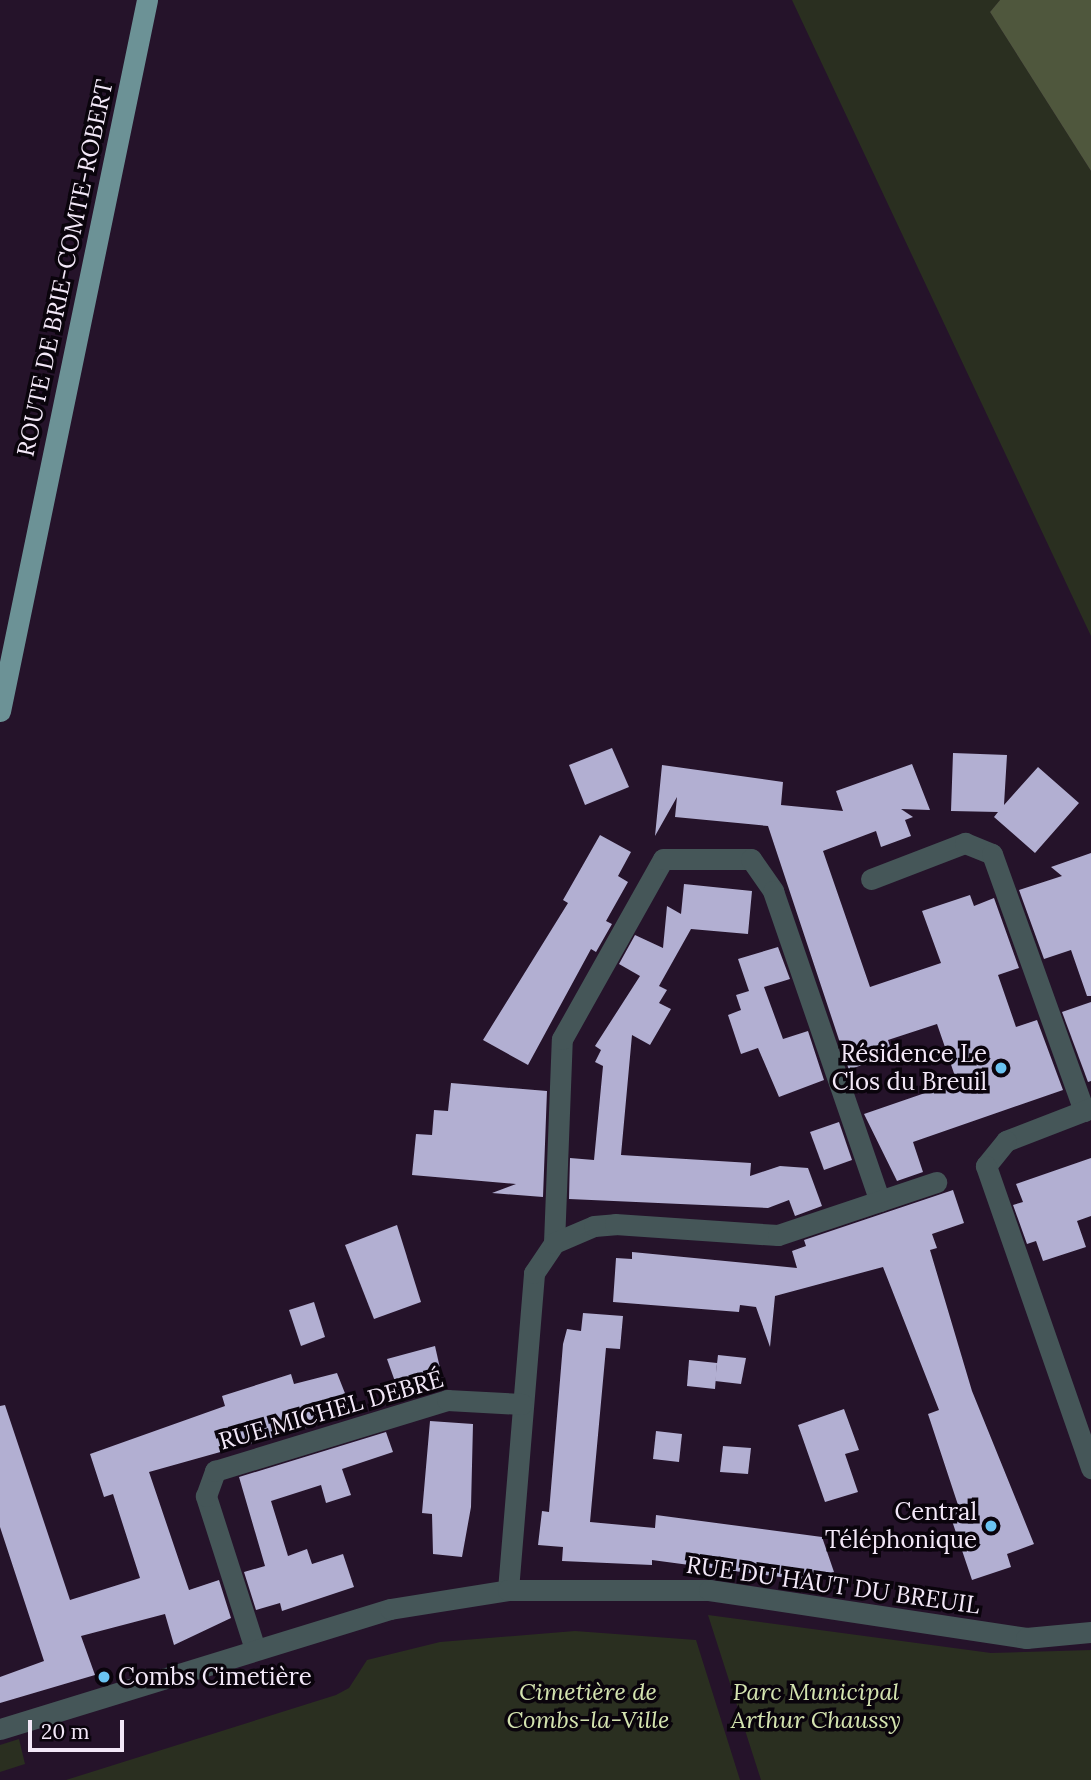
<!DOCTYPE html>
<meta charset="utf-8">
<style>
body{margin:0}
#map{position:relative;width:1091px;height:1780px;overflow:hidden;background:#25132a;font-family:Lora,serif}
div>[style]{position:absolute}
.green>*{inset:0;background:#2a2f20}
.forest>*{inset:0;background:#4f573d}
.building>*{inset:0;background:#b2afd2}
.minor>*{height:21px;margin:-10.5px;padding:0 10.5px;transform-origin:10.5px;border-radius:10.5px;background:#455658}
.major>*{height:21px;margin:-10.5px;padding:0 10.5px;transform-origin:10.5px;border-radius:10.5px;background:#6c9296}
.dots>*{width:19px;height:19px;translate:-50% -50%;box-sizing:border-box;border:4px solid #0a040c;border-radius:50%}
span{translate:-50% -50%;white-space:nowrap;text-align:center;line-height:1.15;-webkit-text-stroke:7px #0a040c;paint-order:stroke}
.street-label{font-size:24px;color:#f3e8f8}
.poi-label{font-size:24px;color:#f3e8f8}
.right{translate:-100% -50%;text-align:right}
.left{translate:0 -50%;text-align:left}
.park-label{font-size:24px;color:#d4e4b0;font-style:italic}
.scale{position:absolute;left:28px;top:1720px;width:96px;height:32px;box-sizing:border-box;border:4px solid #f3e8f8;border-top:0;padding-left:9px;font-size:21px;line-height:24px;white-space:nowrap;color:#f3e8f8;-webkit-text-stroke:5px #0a040c;paint-order:stroke}
</style>
<div id="map">
<div class="green">
<i style="clip-path:polygon(792px 0,1000px 0,990px 12px,1091px 171px,1091px 636px)"></i>
<i style="clip-path:polygon(708px 1615px,991px 1653px,1091px 1650px,1091px 1780px,761px 1780px)"></i>
<i style="clip-path:polygon(575px 1631px,696px 1640px,740px 1780px,66px 1780px,336px 1695px,349px 1688px,367px 1660px,440px 1642px)"></i>
<i style="clip-path:polygon(19px 1739px,25px 1764px,0 1772px,0 1745px)"></i>
</div>
<div class="forest">
<i style="clip-path:polygon(1000px 0,1091px 0,1091px 171px,990px 12px)"></i>
</div>
<div class="building">
<i style="clip-path:polygon(612px 748px,629px 787px,585px 805px,569px 765px)"></i>
<i style="clip-path:polygon(953px 753px,1007px 755px,1004px 805px,1038px 767px,1079px 803px,1035px 853px,994px 817px,998px 812px,951px 811px)"></i>
<i style="clip-path:polygon(912px 764px,930px 810px,901px 809px,913px 817px,905px 820px,911px 836px,881px 847px,876px 831px,823px 851px,870px 987px,941px 963px,922px 911px,970px 895px,974px 906px,994px 898px,1019px 968px,998px 975px,1016px 1027px,1037px 1020px,1063px 1090px,913px 1142px,923px 1172px,897px 1181px,864px 1114px,957px 1082px,937px 1024px,888px 1040px,892px 1053px,849px 1070px,768px 826px,675px 817px,677px 797px,655px 836px,662px 765px,783px 782px,781px 805px,843px 811px,836px 791px)"></i>
<i style="clip-path:polygon(600px 835px,631px 852px,618px 876px,628px 882px,606px 921px,612px 924px,596px 952px,591px 949px,528px 1065px,483px 1040px,568px 903px,563px 900px)"></i>
<i style="clip-path:polygon(1091px 853px,1091px 996px,1087px 996px,1071px 950px,1044px 959px,1019px 890px,1062px 876px,1051px 867px)"></i>
<i style="clip-path:polygon(684px 884px,752px 891px,748px 934px,691px 929px,659px 986px,667px 990px,659px 1003px,671px 1009px,650px 1045px,632px 1035px,621px 1155px,751px 1163px,750px 1176px,780px 1166px,808px 1168px,822px 1206px,795px 1216px,789px 1200px,768px 1208px,569px 1199px,570px 1158px,594px 1160px,603px 1066px,595px 1062px,601px 1050px,595px 1046px,640px 976px,619px 964px,635px 935px,663px 948px,667px 906px,681px 914px)"></i>
<i style="clip-path:polygon(778px 947px,790px 979px,764px 987px,783px 1039px,808px 1031px,824px 1080px,779px 1097px,758px 1048px,741px 1054px,728px 1015px,741px 1010px,736px 995px,749px 991px,738px 959px)"></i>
<i style="clip-path:polygon(1091px 1002px,1091px 1081px,1088px 1082px,1062px 1012px)"></i>
<i style="clip-path:polygon(451px 1083px,547px 1091px,543px 1197px,492px 1193px,516px 1184px,412px 1175px,416px 1134px,432px 1135px,434px 1110px,448px 1111px)"></i>
<i style="clip-path:polygon(839px 1122px,852px 1160px,824px 1170px,810px 1132px)"></i>
<i style="clip-path:polygon(1091px 1158px,1091px 1216px,1077px 1221px,1086px 1247px,1043px 1261px,1036px 1241px,1027px 1244px,1013px 1205px,1023px 1202px,1016px 1184px)"></i>
<i style="clip-path:polygon(953px 1190px,964px 1223px,932px 1234px,937px 1248px,930px 1250px,972px 1391px,1034px 1544px,1007px 1554px,1011px 1567px,972px 1580px,948px 1509px,958px 1505px,928px 1414px,939px 1410px,883px 1267px,775px 1296px,770px 1347px,756px 1307px,740px 1305px,739px 1312px,613px 1302px,616px 1258px,632px 1259px,632px 1252px,797px 1268px,792px 1251px,806px 1246px,804px 1240px)"></i>
<i style="clip-path:polygon(397px 1225px,421px 1302px,374px 1319px,345px 1245px)"></i>
<i style="clip-path:polygon(314px 1302px,325px 1337px,301px 1346px,289px 1310px)"></i>
<i style="clip-path:polygon(583px 1313px,623px 1316px,620px 1349px,606px 1348px,590px 1522px,655px 1528px,656px 1515px,822px 1537px,834px 1572px,810px 1581px,652px 1560px,652px 1565px,562px 1561px,563px 1547px,538px 1545px,542px 1511px,549px 1512px,563px 1344px,567px 1329px,581px 1331px)"></i>
<i style="clip-path:polygon(435px 1346px,442px 1377px,398px 1390px,387px 1359px)"></i>
<i style="clip-path:polygon(718px 1355px,746px 1358px,741px 1384px,715px 1381px)"></i>
<i style="clip-path:polygon(689px 1360px,717px 1363px,715px 1389px,687px 1386px)"></i>
<i style="clip-path:polygon(337px 1373px,350px 1406px,330px 1412px,353px 1415px,149px 1472px,189px 1590px,219px 1580px,231px 1618px,174px 1645px,165px 1614px,81px 1636px,95px 1675px,0 1703px,0 1677px,44px 1661px,0 1527px,0 1406px,5px 1405px,70px 1600px,140px 1578px,113px 1494px,104px 1497px,90px 1454px,225px 1406px,222px 1396px,291px 1374px,294px 1384px)"></i>
<i style="clip-path:polygon(844px 1409px,859px 1450px,845px 1454px,858px 1492px,825px 1502px,798px 1425px)"></i>
<i style="clip-path:polygon(430px 1421px,473px 1424px,471px 1507px,462px 1557px,433px 1554px,432px 1514px,422px 1513px)"></i>
<i style="clip-path:polygon(656px 1431px,682px 1434px,679px 1462px,653px 1459px)"></i>
<i style="clip-path:polygon(386px 1432px,393px 1452px,342px 1469px,351px 1495px,326px 1503px,321px 1485px,271px 1501px,288px 1556px,307px 1549px,312px 1564px,343px 1554px,354px 1587px,282px 1611px,280px 1603px,256px 1610px,244px 1572px,265px 1566px,239px 1477px)"></i>
<i style="clip-path:polygon(723px 1446px,751px 1448px,748px 1474px,720px 1472px)"></i>
</div>
<div class="minor">
<i style="left:871px;top:879px;width:101px;rotate:-21deg"></i>
<i style="left:965px;top:843px;width:29px;rotate:22deg"></i>
<i style="left:992px;top:854px;width:273px;rotate:70.3deg"></i>
<i style="left:1091px;top:1108px;width:91px;rotate:158.8deg"></i>
<i style="left:1006px;top:1141px;width:32px;rotate:129deg"></i>
<i style="left:986px;top:1166px;width:320px;rotate:70.8deg"></i>
<i style="left:554px;top:1243px;width:204px;rotate:-87.8deg"></i>
<i style="left:562px;top:1039px;width:206px;rotate:-60.7deg"></i>
<i style="left:663px;top:859px;width:88px"></i>
<i style="left:751px;top:859px;width:39px;rotate:55deg"></i>
<i style="left:773px;top:891px;width:328px;rotate:71deg"></i>
<i style="left:508px;top:1590px;width:318px;rotate:-85.3deg"></i>
<i style="left:534px;top:1273px;width:36px;rotate:-56deg"></i>
<i style="left:554px;top:1243px;width:43px;rotate:-23deg"></i>
<i style="left:594px;top:1226px;width:21px;rotate:-5deg"></i>
<i style="left:615px;top:1224px;width:163px;rotate:3.9deg"></i>
<i style="left:778px;top:1235px;width:167px;rotate:-18.5deg"></i>
<i style="left:255px;top:1649px;width:161px;rotate:-107.8deg"></i>
<i style="left:206px;top:1496px;width:27px;rotate:-70deg"></i>
<i style="left:215px;top:1471px;width:243px;rotate:-17deg"></i>
<i style="left:447px;top:1400px;width:75px;rotate:3.1deg"></i>
<i style="left:0;top:1729px;width:408px;rotate:-17.1deg"></i>
<i style="left:390px;top:1609px;width:120px;rotate:-9.1deg"></i>
<i style="left:508px;top:1590px;width:201px"></i>
<i style="left:709px;top:1590px;width:321px;rotate:8.6deg"></i>
<i style="left:1026px;top:1638px;width:65px;rotate:-5.3deg"></i>
</div>
<div class="major">
<i style="left:0;top:711px;width:726px;rotate:-78.32deg"></i>
</div>
<div class="dots">
<i style="left:1001px;top:1068px;background:#6ac3f1"></i>
<i style="left:991px;top:1526px;background:#6ac3f1"></i>
<i style="left:104px;top:1677px;background:#6ac3f1"></i>
</div>
<div class="street-label">
<span style="left:65px;top:268px;rotate:-78deg">ROUTE DE BRIE-COMTE-ROBERT</span>
<span style="left:331px;top:1410px;rotate:-16deg">RUE MICHEL DEBRÉ</span>
<span style="left:833px;top:1585px;rotate:8deg">RUE DU HAUT DU BREUIL</span>
</div>
<div class="poi-label">
<span class="right" style="left:987px;top:1068px">Résidence Le<br>Clos du Breuil</span>
<span class="right" style="left:977px;top:1526px">Central<br>Téléphonique</span>
<span class="left" style="left:118px;top:1677px">Combs Cimetière</span>
</div>
<div class="park-label">
<span style="left:588px;top:1706px">Cimetière de<br>Combs-la-Ville</span>
<span style="left:816px;top:1706px">Parc Municipal<br>Arthur Chaussy</span>
</div>
<div class="scale">20 m</div>
</div>
